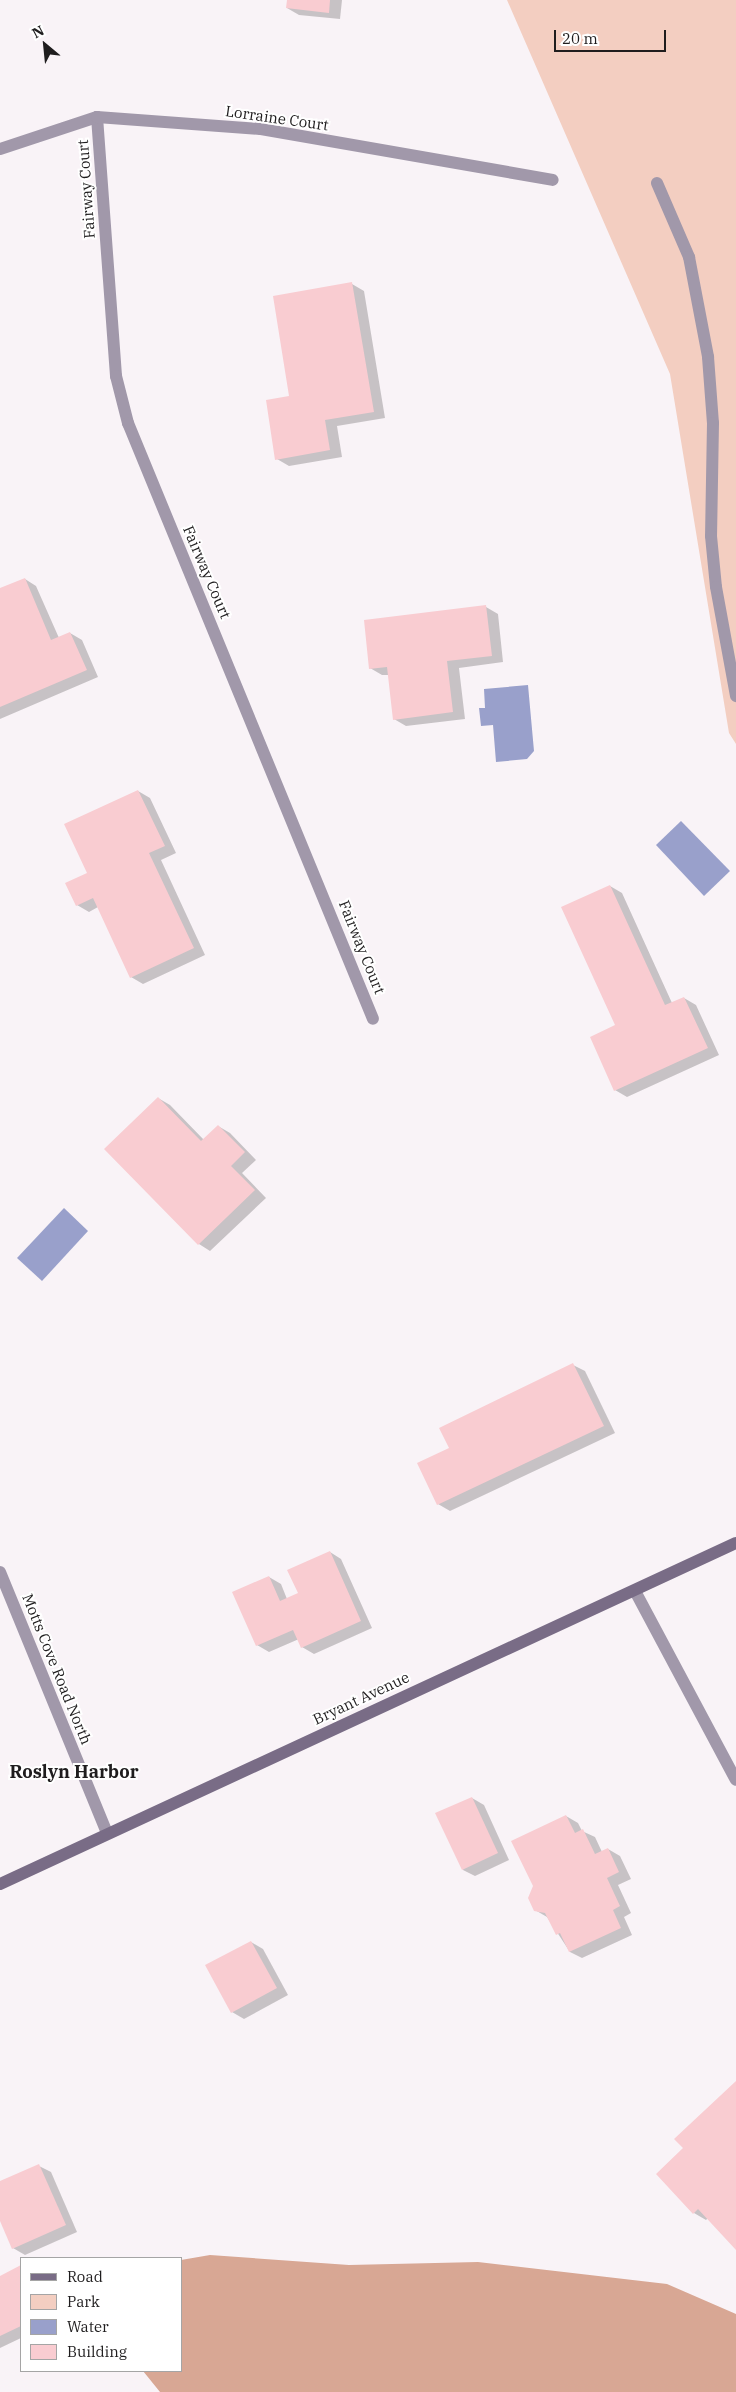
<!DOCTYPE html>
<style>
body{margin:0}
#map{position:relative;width:736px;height:2392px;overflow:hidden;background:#f9f3f7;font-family:"IBM Plex Serif",serif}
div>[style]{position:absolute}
.green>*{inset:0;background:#f3cec1}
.forest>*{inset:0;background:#d8a794}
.water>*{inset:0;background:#99a0cb}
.shadow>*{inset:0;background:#0003}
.building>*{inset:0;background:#f9ccd1}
.lane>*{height:12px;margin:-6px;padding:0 6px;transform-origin:6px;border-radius:6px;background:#a198aa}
.street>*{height:12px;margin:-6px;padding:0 6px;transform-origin:6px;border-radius:6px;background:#a198aa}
.secondary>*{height:12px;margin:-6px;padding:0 6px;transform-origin:6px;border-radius:6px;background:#796c86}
span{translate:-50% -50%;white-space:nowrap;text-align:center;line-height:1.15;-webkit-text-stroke:4px #fff;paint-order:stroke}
.street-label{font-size:15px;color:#1f1d1e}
.quarter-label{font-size:18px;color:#1f1d1e;font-weight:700}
.legend{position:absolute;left:20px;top:2257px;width:162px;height:115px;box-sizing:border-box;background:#fff;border:1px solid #a5a5a5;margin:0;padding:6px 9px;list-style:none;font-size:15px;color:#1f1d1e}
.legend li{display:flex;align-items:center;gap:10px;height:25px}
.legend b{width:25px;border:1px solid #a5a5a5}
.north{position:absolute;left:20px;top:20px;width:50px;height:50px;-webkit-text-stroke:4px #fff;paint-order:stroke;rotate:332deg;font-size:14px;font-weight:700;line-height:20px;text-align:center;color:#1f1d1e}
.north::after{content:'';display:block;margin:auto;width:18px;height:22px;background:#1f1d1e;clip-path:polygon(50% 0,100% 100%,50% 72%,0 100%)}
.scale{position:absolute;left:554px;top:30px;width:112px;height:22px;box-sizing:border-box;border:2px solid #1f1d1e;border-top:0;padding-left:6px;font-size:15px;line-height:18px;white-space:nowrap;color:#1f1d1e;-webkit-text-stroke:4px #fff;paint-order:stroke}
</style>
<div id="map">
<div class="green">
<i style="clip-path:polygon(507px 0,736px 0,736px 744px,729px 733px,670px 374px)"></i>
</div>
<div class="forest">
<i style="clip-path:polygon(210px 2255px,349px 2265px,478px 2262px,667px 2284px,736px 2314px,736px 2392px,160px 2392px,143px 2371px,181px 2371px,181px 2260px)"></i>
</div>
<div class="water">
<i style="clip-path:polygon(528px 685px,534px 751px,527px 759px,496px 762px,493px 725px,481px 726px,479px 708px,485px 708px,484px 689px)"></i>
<i style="clip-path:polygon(681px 821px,730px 871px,704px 896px,656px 845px)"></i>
<i style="clip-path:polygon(64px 1208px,88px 1231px,42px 1281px,17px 1258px)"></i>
</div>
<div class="shadow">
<i style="clip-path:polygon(288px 0,342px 0,340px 19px,299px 15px,287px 8px)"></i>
<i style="clip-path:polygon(352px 284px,364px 291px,385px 418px,337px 426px,342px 457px,289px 466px,277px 459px,291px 397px)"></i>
<i style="clip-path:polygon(25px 579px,36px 586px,59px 638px,70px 633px,82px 640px,98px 677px,0 719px,0 589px)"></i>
<i style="clip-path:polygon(486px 607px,498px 614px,503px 662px,459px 668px,465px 719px,406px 726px,394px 719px,389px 675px,382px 675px,370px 668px)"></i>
<i style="clip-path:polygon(138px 791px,150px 798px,176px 853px,161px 860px,205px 955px,143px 984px,131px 977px,98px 907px,89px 912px,77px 905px,88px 873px)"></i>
<i style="clip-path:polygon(610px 886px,622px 893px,672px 1003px,684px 998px,696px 1005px,719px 1055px,627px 1097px,615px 1090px,617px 1025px)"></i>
<i style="clip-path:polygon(158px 1098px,170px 1105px,204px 1140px,218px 1126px,230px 1133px,256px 1160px,242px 1173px,266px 1198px,210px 1251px,199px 1244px)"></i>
<i style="clip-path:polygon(573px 1365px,585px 1371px,615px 1433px,450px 1511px,438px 1504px,450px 1449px)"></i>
<i style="clip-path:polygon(330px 1552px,341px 1559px,372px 1628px,314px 1654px,302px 1647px,299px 1639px,269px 1652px,257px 1645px,269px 1577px,281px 1584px,287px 1599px,299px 1594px)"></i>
<i style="clip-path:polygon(472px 1798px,484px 1805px,509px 1860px,475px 1876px,463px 1870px)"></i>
<i style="clip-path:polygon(566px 1816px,578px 1823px,582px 1831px,595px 1837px,602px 1852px,608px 1849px,620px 1856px,631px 1879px,618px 1885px,631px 1913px,624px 1917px,632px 1935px,582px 1958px,570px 1952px,547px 1917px,535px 1910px)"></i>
<i style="clip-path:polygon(251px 1942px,263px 1949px,288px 1995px,244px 2019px,232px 2012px)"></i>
<i style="clip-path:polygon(736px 2082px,736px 2248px,708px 2218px,706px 2220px,694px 2213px,657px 2174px,684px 2148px)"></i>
<i style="clip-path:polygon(39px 2166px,51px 2172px,77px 2232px,25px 2255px,13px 2248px,0 2218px,0 2182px)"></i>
<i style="clip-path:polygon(21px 2266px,21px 2338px,0 2348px,0 2277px)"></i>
</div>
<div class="building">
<i style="clip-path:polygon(287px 0,330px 0,329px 13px,286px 8px)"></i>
<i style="clip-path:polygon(352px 282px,374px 412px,325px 420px,330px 450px,275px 460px,266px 400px,289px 396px,273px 296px)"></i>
<i style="clip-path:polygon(25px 578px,51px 640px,70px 632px,87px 670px,0 707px,0 588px)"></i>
<i style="clip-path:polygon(486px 605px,492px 656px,447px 661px,453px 712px,393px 720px,387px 667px,369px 669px,364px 620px)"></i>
<i style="clip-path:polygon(138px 790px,165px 846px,149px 853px,194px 948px,130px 978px,93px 898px,76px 906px,65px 883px,87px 873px,64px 824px)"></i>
<i style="clip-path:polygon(610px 885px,665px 1005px,684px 997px,708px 1048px,614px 1091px,590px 1037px,615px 1025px,561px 907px)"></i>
<i style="clip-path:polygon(158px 1097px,201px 1141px,218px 1125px,245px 1152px,231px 1166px,255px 1190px,198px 1245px,104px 1149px)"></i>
<i style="clip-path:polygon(573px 1363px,604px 1426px,437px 1505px,417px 1463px,449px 1448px,439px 1428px)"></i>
<i style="clip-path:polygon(330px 1551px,361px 1621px,301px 1648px,293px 1630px,256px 1646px,232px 1592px,269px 1576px,280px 1601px,298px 1593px,287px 1570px)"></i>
<i style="clip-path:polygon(472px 1797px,498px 1853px,462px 1870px,435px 1813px)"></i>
<i style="clip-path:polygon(566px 1815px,575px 1833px,583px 1829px,595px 1854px,608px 1848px,619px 1872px,607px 1878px,620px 1906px,613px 1910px,621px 1928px,569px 1952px,560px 1933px,556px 1935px,545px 1913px,534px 1911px,528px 1898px,533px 1886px,511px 1841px)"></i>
<i style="clip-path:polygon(251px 1941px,277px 1988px,231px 2013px,205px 1965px)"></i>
<i style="clip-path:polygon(736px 2081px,736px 2250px,698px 2209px,693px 2214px,656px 2174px,683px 2148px,674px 2139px)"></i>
<i style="clip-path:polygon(39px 2164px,66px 2225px,12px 2249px,0 2221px,0 2181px)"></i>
<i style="clip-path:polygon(21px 2265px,21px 2326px,0 2336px,0 2276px)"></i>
</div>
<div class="lane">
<i style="left:657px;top:183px;width:81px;rotate:66.6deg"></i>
<i style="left:689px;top:257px;width:102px;rotate:79.2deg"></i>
<i style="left:708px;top:357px;width:66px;rotate:85.7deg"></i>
<i style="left:713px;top:423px;width:113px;rotate:91deg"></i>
<i style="left:711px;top:536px;width:51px;rotate:84.4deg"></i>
<i style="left:716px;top:587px;width:111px;rotate:79.6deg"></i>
</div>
<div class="street">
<i style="left:97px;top:117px;width:260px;rotate:85.8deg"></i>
<i style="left:116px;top:376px;width:49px;rotate:75.7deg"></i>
<i style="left:128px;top:423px;width:644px;rotate:67.65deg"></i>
<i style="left:0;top:149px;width:102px;rotate:-18.3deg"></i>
<i style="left:97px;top:117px;width:164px;rotate:4.2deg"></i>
<i style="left:261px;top:129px;width:296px;rotate:9.9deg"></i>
<i style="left:0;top:1572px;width:282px;rotate:67.7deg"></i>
<i style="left:635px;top:1591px;width:214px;rotate:61.9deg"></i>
</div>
<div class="secondary">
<i style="left:0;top:1884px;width:811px;rotate:-24.86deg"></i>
</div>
<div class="street-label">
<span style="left:277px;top:118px;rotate:8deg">Lorraine Court</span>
<span style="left:86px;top:189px;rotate:-94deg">Fairway Court</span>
<span style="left:207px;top:572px;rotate:67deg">Fairway Court</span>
<span style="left:362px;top:947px;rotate:68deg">Fairway Court</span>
<span style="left:57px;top:1669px;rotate:68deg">Motts Cove Road North</span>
<span style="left:361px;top:1698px;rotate:-25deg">Bryant Avenue</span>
</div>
<div class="quarter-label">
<span style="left:74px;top:1772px">Roslyn Harbor</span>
</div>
<ul class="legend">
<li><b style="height:6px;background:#796c86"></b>Road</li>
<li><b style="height:14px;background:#f3cec1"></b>Park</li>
<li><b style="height:14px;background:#99a0cb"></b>Water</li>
<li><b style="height:14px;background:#f9ccd1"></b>Building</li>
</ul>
<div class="north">N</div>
<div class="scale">20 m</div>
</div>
